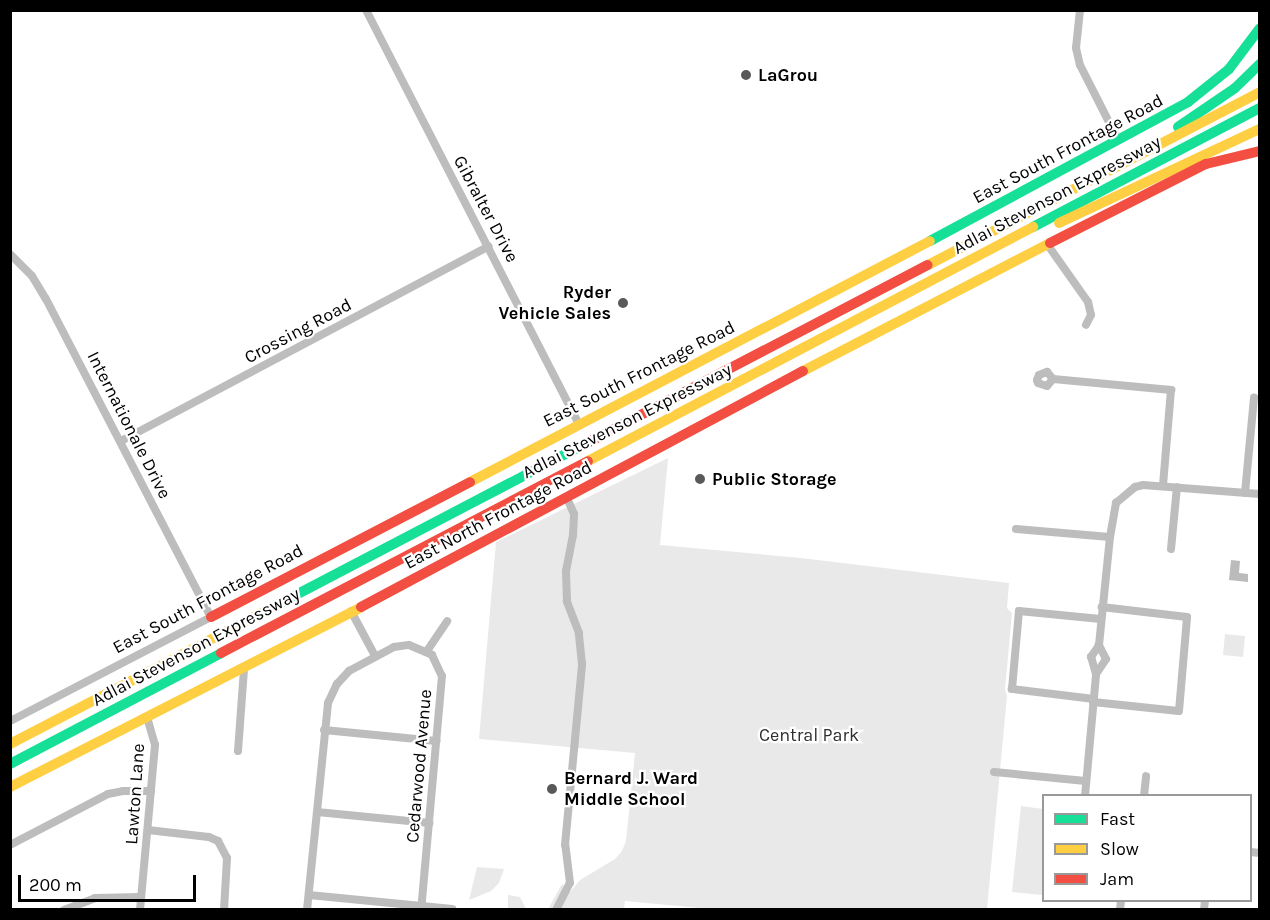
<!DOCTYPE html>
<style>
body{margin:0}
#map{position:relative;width:1270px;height:920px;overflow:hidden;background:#fff;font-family:Karla,sans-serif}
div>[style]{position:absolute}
.green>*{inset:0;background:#e9e9e9}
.water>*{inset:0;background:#bbb}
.street>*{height:8px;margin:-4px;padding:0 4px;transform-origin:4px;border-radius:4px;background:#bdbdbd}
.fast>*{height:10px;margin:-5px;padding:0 5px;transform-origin:5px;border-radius:5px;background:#16e098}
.slow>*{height:10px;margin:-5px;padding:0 5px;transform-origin:5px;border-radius:5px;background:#ffcf43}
.jam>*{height:10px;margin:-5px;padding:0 5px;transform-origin:5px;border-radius:5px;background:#f24e42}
.dots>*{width:16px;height:16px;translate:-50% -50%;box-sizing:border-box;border:3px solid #fff;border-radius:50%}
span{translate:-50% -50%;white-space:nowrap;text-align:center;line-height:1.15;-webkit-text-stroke:4.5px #fff;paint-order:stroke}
.poi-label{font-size:18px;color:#000;font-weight:700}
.left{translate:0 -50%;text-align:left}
.right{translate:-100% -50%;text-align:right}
.street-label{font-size:18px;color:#000}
.park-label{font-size:18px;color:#2e2e2e}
.frame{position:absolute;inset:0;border:12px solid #000;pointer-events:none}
.legend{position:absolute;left:1042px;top:794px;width:210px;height:108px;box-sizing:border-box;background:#fff;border:2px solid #999;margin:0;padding:8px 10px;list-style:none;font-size:18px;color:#000}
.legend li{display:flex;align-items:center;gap:12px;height:30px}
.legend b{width:30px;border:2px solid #999}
.scale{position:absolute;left:18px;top:875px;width:178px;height:27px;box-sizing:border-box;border:3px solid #000;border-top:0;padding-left:8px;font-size:18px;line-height:21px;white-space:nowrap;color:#000;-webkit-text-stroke:4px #fff;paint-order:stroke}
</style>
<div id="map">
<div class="green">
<i style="clip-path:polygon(668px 458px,660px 545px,801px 558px,1009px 583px,1007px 608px,1012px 613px,1005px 689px,1007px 696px,987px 909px,721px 910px,625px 901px,624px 909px,548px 909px,562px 884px,570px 892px,580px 880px,615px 859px,622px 851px,626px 841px,635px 753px,479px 739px,496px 542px)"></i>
<i style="clip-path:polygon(1225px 634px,1245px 636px,1243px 657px,1223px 655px)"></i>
<i style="clip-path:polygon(1021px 806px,1043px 809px,1043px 895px,1012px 892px)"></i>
<i style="clip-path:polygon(477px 867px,504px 869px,499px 883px,491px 891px,469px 900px)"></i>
<i style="clip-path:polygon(508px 895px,520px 897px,526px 909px,508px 909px)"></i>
</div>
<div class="water">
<i style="clip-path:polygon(1231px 560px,1240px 561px,1239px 573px,1248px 574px,1248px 582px,1229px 580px)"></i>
</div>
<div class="street">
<i style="left:366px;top:10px;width:464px;rotate:62.8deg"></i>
<i style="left:1080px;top:10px;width:38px;rotate:96deg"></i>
<i style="left:1076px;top:48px;width:17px;rotate:77deg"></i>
<i style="left:1080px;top:65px;width:84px;rotate:63.1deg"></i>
<i style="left:1047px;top:244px;width:71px;rotate:54.7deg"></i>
<i style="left:1088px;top:302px;width:13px;rotate:77deg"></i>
<i style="left:1091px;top:315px;width:11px;rotate:117deg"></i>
<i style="left:10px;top:254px;width:31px;rotate:45deg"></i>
<i style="left:32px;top:276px;width:27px;rotate:59deg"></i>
<i style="left:46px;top:299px;width:358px;rotate:62.6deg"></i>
<i style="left:211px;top:617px;width:226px;rotate:152.6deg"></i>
<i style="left:1053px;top:379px;width:9px;rotate:131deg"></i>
<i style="left:1047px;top:386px;width:9px;rotate:-162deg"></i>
<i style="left:1038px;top:383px;width:3px;rotate:-108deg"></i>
<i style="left:1037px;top:380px;width:5px;rotate:-68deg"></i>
<i style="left:1039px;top:375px;width:9px;rotate:-21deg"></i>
<i style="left:1047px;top:372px;width:9px;rotate:49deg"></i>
<i style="left:1053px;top:379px;width:119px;rotate:5.3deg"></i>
<i style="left:1171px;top:390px;width:95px;rotate:94.8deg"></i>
<i style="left:121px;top:441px;width:416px;rotate:-27.9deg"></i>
<i style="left:1245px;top:493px;width:96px;rotate:-84.6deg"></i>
<i style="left:1016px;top:529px;width:94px;rotate:4.9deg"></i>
<i style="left:1171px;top:549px;width:62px;rotate:-84.5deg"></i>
<i style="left:351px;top:611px;width:51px;rotate:61.9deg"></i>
<i style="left:427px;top:651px;width:36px;rotate:-56deg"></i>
<i style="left:1096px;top:674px;width:18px;rotate:-56deg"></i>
<i style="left:1106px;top:659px;width:16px;rotate:-117deg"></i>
<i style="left:1094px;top:699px;width:83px;rotate:-173deg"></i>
<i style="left:1012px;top:689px;width:78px;rotate:-84.9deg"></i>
<i style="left:1019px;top:611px;width:82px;rotate:5.6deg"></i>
<i style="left:1093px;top:702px;width:86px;rotate:6deg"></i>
<i style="left:1179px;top:711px;width:94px;rotate:-85.1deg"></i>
<i style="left:1187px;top:617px;width:86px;rotate:-173.3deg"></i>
<i style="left:324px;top:730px;width:113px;rotate:5.6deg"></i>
<i style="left:238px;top:751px;width:82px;rotate:-85.8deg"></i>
<i style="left:994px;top:772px;width:92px;rotate:5.6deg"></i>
<i style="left:1085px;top:796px;width:122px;rotate:-84.8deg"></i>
<i style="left:1096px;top:674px;width:18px;rotate:-106deg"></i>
<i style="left:1091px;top:657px;width:14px;rotate:-56deg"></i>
<i style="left:1099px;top:645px;width:109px;rotate:-84.2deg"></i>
<i style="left:1110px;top:537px;width:35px;rotate:-80deg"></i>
<i style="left:1116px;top:503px;width:25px;rotate:-40deg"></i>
<i style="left:1135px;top:487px;width:8px;rotate:-14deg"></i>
<i style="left:1143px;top:485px;width:117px;rotate:4.4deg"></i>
<i style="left:1144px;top:796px;width:20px;rotate:-84deg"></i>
<i style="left:317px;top:812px;width:113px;rotate:5.6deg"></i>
<i style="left:148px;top:830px;width:61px;rotate:6.5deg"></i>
<i style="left:209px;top:837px;width:10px;rotate:24deg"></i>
<i style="left:218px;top:841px;width:19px;rotate:62deg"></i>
<i style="left:227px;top:858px;width:52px;rotate:93.3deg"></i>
<i style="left:10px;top:845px;width:110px;rotate:-27.5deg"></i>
<i style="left:108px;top:794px;width:15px;rotate:-11deg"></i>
<i style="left:123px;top:791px;width:28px"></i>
<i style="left:1250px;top:852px;width:10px;rotate:6deg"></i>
<i style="left:309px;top:895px;width:144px;rotate:5.6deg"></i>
<i style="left:64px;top:910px;width:33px;rotate:-21deg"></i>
<i style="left:95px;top:898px;width:46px;rotate:-1.2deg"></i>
<i style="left:140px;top:910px;width:166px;rotate:-84.8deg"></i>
<i style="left:155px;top:745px;width:29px;rotate:-106deg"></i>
<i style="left:307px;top:910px;width:208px;rotate:-84.2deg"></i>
<i style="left:328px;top:703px;width:21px;rotate:-65deg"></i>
<i style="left:337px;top:684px;width:18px;rotate:-47deg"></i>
<i style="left:349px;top:671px;width:51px;rotate:-28.1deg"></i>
<i style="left:394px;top:647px;width:15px;rotate:-8deg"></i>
<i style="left:409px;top:645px;width:25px;rotate:23deg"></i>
<i style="left:432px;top:655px;width:23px;rotate:65deg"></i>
<i style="left:442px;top:676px;width:235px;rotate:95.1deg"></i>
<i style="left:556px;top:910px;width:30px;rotate:-63deg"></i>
<i style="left:570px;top:883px;width:38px;rotate:-97deg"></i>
<i style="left:565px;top:845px;width:182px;rotate:-84.6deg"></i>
<i style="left:582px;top:664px;width:31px;rotate:-96deg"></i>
<i style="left:579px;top:633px;width:34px;rotate:-111deg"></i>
<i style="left:567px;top:601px;width:30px;rotate:-92deg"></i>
<i style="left:566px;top:571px;width:37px;rotate:-79deg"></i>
<i style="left:573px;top:535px;width:21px;rotate:-87deg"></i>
<i style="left:574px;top:514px;width:17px;rotate:-114deg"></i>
<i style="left:1120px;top:910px;width:10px;rotate:-84deg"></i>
<i style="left:1204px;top:910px;width:10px;rotate:-84deg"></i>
</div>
<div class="fast">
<i style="left:1178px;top:127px;width:69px;rotate:-34.4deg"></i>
<i style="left:1235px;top:88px;width:35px;rotate:-44deg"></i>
<i style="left:1033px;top:227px;width:256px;rotate:-27.7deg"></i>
<i style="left:930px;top:241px;width:293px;rotate:-28.3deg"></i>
<i style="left:1188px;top:102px;width:53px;rotate:-38.8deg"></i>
<i style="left:1229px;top:69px;width:51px;rotate:-52.9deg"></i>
<i style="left:269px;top:609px;width:361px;rotate:-27.6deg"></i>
<i style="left:10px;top:764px;width:238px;rotate:-27.7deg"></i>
</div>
<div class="slow">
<i style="left:1059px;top:223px;width:222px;rotate:-25.1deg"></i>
<i style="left:928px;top:265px;width:374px;rotate:-27.5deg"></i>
<i style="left:803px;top:371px;width:278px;rotate:-27.4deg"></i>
<i style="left:588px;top:461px;width:503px;rotate:-27.74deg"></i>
<i style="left:470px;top:482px;width:519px;rotate:-27.65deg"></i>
<i style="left:10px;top:744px;width:292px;rotate:-27.5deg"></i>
<i style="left:10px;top:787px;width:394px;rotate:-27.1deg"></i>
</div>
<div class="jam">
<i style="left:1050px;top:243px;width:175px;rotate:-26.9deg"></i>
<i style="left:1206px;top:164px;width:56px;rotate:-13.5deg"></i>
<i style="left:589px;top:442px;width:382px;rotate:-27.6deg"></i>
<i style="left:361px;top:607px;width:501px;rotate:-28.1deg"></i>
<i style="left:211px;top:617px;width:292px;rotate:-27.5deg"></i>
<i style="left:221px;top:653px;width:414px;rotate:-27.6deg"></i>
</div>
<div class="dots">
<i style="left:746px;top:75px;background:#595959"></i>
<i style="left:623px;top:303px;background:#595959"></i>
<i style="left:700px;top:479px;background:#595959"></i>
<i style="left:552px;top:789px;background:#595959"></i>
</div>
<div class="poi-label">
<span class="left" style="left:758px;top:75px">LaGrou</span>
<span class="right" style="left:611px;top:303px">Ryder<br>Vehicle Sales</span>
<span class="left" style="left:712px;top:479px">Public Storage</span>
<span class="left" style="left:564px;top:789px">Bernard J. Ward<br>Middle School</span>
</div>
<div class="street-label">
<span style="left:1068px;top:149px;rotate:-28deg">East South Frontage Road</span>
<span style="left:1057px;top:195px;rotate:-28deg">Adlai Stevenson Expressway</span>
<span style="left:486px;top:209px;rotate:62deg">Gibralter Drive</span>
<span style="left:298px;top:331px;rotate:-28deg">Crossing Road</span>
<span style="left:639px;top:374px;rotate:-27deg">East South Frontage Road</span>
<span style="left:627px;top:421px;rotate:-27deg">Adlai Stevenson Expressway</span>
<span style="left:129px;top:425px;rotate:63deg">Internationale Drive</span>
<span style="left:498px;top:515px;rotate:-28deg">East North Frontage Road</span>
<span style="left:208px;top:599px;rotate:-28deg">East South Frontage Road</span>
<span style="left:196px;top:647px;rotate:-28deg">Adlai Stevenson Expressway</span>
<span style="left:419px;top:766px;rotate:-85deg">Cedarwood Avenue</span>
<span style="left:135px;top:794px;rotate:-86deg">Lawton Lane</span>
</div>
<div class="park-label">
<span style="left:809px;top:735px">Central Park</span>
</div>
<div class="frame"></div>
<ul class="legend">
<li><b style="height:8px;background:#16e098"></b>Fast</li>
<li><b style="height:8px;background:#ffcf43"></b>Slow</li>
<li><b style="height:8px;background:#f24e42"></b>Jam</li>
</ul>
<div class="scale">200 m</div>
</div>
